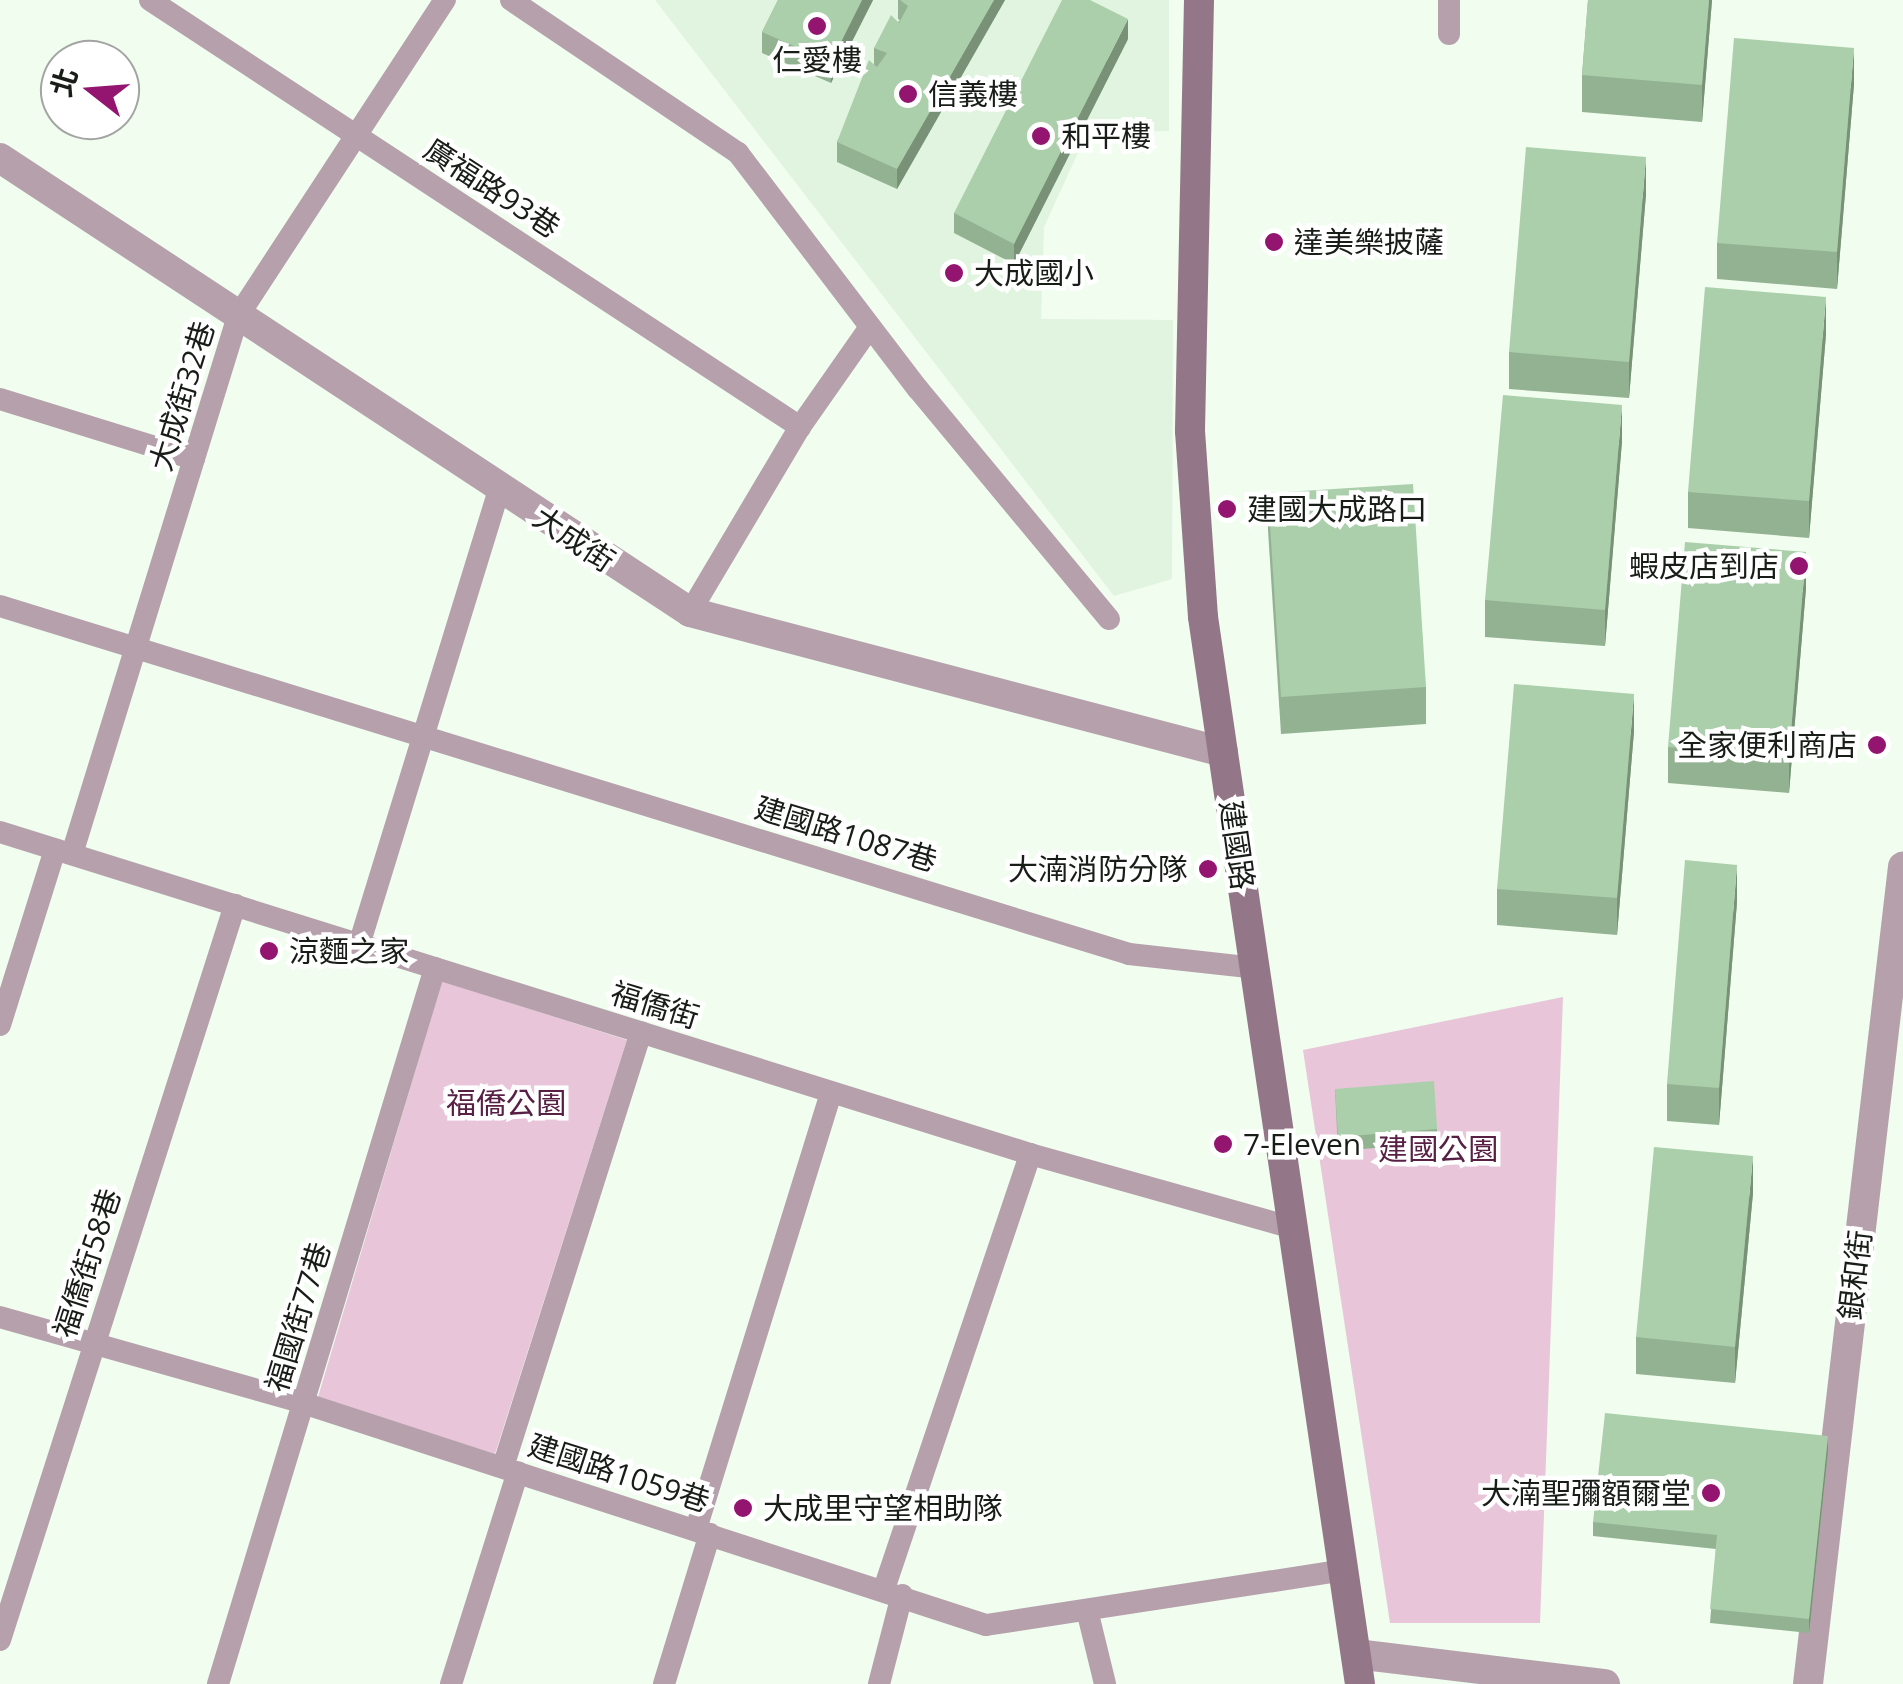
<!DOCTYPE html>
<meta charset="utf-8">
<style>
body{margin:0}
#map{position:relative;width:1903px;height:1684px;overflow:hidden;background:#f0fdef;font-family:"Open Sans","Noto Sans TC",sans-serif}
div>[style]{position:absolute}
.built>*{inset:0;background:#e1f4e0}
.green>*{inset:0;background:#e8c5d9}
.lane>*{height:22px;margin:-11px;padding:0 11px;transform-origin:11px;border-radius:11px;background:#b5a0ac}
.street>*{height:30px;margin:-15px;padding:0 15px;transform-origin:15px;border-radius:15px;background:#b5a0ac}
.secondary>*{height:30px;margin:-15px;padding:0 15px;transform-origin:15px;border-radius:15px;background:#937687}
.wall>*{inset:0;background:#93b292}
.shaded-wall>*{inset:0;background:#789177}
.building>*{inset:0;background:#abcfaa}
.dots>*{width:28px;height:28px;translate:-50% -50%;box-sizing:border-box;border:5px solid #fff;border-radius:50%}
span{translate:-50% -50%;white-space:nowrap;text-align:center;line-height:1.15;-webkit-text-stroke:9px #fff;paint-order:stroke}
.poi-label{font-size:30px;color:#181d18}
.left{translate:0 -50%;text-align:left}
.right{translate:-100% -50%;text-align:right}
.street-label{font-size:30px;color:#181d18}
.park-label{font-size:30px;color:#572044}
.north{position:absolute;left:40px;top:40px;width:100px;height:100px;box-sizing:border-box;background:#fff;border:2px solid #a3a5a3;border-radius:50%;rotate:287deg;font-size:28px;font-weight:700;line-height:40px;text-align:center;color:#181d18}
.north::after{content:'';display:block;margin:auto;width:35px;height:45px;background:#931570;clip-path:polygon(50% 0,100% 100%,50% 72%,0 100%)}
</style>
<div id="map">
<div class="built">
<i style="clip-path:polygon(655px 0,1169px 0,1169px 131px,1087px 133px,1044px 227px,1041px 319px,1173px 320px,1172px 579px,1114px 596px)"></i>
</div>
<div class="green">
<i style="clip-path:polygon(442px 981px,627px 1040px,495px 1454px,318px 1397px)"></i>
<i style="clip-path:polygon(1563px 997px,1540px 1623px,1390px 1623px,1303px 1050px)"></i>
</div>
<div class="lane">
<i style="left:150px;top:0;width:778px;rotate:33.3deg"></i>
<i style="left:511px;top:0;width:274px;rotate:34deg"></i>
<i style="left:738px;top:153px;width:297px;rotate:52.7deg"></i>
<i style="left:918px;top:389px;width:299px;rotate:50.3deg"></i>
<i style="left:1449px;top:34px;width:34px;rotate:-90deg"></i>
<i style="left:0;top:399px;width:203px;rotate:17.2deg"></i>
<i style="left:0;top:606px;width:1181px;rotate:17.13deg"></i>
<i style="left:1129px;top:954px;width:127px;rotate:6.3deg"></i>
<i style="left:690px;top:612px;width:215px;rotate:-59.3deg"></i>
<i style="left:800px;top:427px;width:122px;rotate:-55deg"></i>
<i style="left:0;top:832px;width:1079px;rotate:17.36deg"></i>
<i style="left:1030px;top:1154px;width:274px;rotate:15.7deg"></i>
<i style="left:72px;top:854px;width:563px;rotate:-72.85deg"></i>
<i style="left:238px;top:316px;width:378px;rotate:-56.8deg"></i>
<i style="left:359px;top:945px;width:476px;rotate:-72.9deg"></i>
<i style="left:0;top:1025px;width:184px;rotate:-72.6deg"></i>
<i style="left:0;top:1317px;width:315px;rotate:15.8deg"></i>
<i style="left:303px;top:1403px;width:718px;rotate:18.01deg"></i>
<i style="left:986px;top:1625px;width:362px;rotate:-8.7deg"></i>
<i style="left:503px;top:1467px;width:456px;rotate:-72.4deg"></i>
<i style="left:696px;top:1529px;width:457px;rotate:-72.8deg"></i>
<i style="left:884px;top:1589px;width:459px;rotate:-71.4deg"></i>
<i style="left:1087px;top:1610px;width:76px;rotate:76.3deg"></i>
<i style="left:0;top:1640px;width:772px;rotate:-72.27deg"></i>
<i style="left:218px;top:1684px;width:748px;rotate:-73.14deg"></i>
<i style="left:451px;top:1684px;width:222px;rotate:-72.5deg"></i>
<i style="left:664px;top:1684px;width:157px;rotate:-73deg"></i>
<i style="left:879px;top:1684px;width:92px;rotate:-75.5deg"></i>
</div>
<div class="street">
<i style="left:0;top:158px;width:826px;rotate:33.34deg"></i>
<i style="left:690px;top:612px;width:551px;rotate:14.72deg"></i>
<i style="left:1356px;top:1654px;width:251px;rotate:6.9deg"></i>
<i style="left:1808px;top:1684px;width:823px;rotate:-83.37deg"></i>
</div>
<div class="secondary">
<i style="left:1199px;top:0;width:431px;rotate:91.2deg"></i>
<i style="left:1190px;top:431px;width:186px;rotate:86deg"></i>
<i style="left:1203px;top:617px;width:1078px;rotate:81.63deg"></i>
</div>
<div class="wall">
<i style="clip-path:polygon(778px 0,873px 0,831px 83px,762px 53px,762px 32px)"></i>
<i style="clip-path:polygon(898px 0,1005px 0,897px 189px,837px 162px,837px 142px,874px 64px,874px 48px,900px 20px,898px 19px)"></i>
<i style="clip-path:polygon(1588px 0,1712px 0,1702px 122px,1582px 112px,1582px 75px)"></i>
<i style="clip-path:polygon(1128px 39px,1014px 264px,954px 233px,954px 213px)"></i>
<i style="clip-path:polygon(1854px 84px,1837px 289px,1717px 279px,1717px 243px)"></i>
<i style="clip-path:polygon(1646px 194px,1629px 398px,1509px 389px,1509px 352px)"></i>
<i style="clip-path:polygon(1826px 334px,1809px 538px,1688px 528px,1688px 492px)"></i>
<i style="clip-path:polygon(1622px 441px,1605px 646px,1485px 637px,1485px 600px)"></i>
<i style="clip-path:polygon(1268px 493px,1426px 687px,1426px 724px,1281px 734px,1268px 530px)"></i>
<i style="clip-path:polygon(1806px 588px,1789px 793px,1668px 783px,1668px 747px)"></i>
<i style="clip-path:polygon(1634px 731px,1617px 935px,1497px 925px,1497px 889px)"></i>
<i style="clip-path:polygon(1737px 902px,1719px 1125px,1667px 1121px,1667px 1084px)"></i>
<i style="clip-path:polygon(1335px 1089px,1437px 1129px,1437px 1143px,1338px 1151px)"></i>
<i style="clip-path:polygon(1753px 1193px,1735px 1383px,1636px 1374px,1636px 1337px)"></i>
<i style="clip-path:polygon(1828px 1450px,1809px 1633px,1710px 1623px,1716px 1549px,1593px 1536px,1593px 1522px)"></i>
</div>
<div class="shaded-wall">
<i style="clip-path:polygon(862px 0,873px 0,831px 83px,831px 62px)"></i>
<i style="clip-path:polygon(994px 0,1005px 0,897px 189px,897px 169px)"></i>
<i style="clip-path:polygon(1709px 0,1712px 0,1702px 122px,1702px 85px)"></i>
<i style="clip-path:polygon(1128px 19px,1128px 39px,1014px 264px,1014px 244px)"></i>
<i style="clip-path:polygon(1854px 48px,1854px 84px,1837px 289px,1837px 252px)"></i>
<i style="clip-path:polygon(1646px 157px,1646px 194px,1629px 398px,1629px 362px)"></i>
<i style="clip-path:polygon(1826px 297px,1826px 334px,1809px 538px,1809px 501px)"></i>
<i style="clip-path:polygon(1622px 405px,1622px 441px,1605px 646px,1605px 610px)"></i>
<i style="clip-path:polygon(1806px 552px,1806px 588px,1789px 793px,1789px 756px)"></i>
<i style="clip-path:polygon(1634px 694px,1634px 731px,1617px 935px,1617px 898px)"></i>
<i style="clip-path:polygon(1737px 865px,1737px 902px,1719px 1125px,1719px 1088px)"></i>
<i style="clip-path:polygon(1753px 1156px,1753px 1193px,1735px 1383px,1735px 1347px)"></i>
<i style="clip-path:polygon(1828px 1436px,1828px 1450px,1809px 1633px,1809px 1619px)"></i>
</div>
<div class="building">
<i style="clip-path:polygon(778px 0,862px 0,831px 62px,762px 32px)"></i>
<i style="clip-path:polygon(900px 0,994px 0,897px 169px,837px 142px,869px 60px,877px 67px,887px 53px,874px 48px,891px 15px,899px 23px,908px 6px)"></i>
<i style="clip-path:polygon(1062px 0,1090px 0,1128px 19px,1014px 244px,954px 213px)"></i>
<i style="clip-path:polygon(1588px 0,1709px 0,1702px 85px,1582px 75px)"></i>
<i style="clip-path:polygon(1734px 38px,1854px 48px,1837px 252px,1717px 243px)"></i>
<i style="clip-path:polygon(1526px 147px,1646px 157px,1629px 362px,1509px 352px)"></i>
<i style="clip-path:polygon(1705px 287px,1826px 297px,1809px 501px,1688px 492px)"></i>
<i style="clip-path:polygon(1503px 395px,1622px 405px,1605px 610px,1485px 600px)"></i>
<i style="clip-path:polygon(1413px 484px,1426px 687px,1281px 697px,1268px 493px)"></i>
<i style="clip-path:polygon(1685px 542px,1806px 552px,1789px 756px,1668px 747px)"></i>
<i style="clip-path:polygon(1514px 684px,1634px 694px,1617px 898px,1497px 889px)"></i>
<i style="clip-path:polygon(1685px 860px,1737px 865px,1719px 1088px,1667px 1084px)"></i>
<i style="clip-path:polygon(1434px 1081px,1437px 1129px,1338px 1137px,1335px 1089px)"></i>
<i style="clip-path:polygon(1654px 1147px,1753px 1156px,1735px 1347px,1636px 1337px)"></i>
<i style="clip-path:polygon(1605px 1413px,1828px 1436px,1809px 1619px,1710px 1609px,1717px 1535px,1593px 1522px)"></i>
</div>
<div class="dots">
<i style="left:817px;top:26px;background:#931570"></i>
<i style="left:908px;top:94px;background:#931570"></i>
<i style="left:1041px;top:136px;background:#931570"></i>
<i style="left:1274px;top:242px;background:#931570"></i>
<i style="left:954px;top:273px;background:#931570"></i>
<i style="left:1227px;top:509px;background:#931570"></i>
<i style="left:1799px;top:566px;background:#931570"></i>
<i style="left:1877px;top:745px;background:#931570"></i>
<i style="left:1208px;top:869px;background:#931570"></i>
<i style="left:269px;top:951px;background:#931570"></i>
<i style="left:1223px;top:1144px;background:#931570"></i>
<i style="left:1711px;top:1493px;background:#931570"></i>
<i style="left:743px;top:1508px;background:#931570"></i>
</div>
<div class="poi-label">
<span style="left:817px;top:60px">仁愛樓</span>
<span class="left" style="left:928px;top:94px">信義樓</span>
<span class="left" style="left:1061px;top:136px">和平樓</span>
<span class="left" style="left:1294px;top:242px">達美樂披薩</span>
<span class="left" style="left:974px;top:273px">大成國小</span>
<span class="left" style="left:1247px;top:509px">建國大成路口</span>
<span class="right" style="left:1779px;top:566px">蝦皮店到店</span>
<span class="right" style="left:1857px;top:745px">全家便利商店</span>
<span class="right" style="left:1188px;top:869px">大湳消防分隊</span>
<span class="left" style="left:289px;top:951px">涼麵之家</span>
<span class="left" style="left:1243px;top:1144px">7-Eleven</span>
<span class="right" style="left:1691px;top:1493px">大湳聖彌額爾堂</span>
<span class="left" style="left:763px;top:1508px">大成里守望相助隊</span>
</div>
<div class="street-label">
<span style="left:492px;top:188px;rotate:33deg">廣福路93巷</span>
<span style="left:182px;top:396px;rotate:-73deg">大成街32巷</span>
<span style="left:574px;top:539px;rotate:34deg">大成街</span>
<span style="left:846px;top:834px;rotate:17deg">建國路1087巷</span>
<span style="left:1237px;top:845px;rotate:82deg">建國路</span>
<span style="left:655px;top:1005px;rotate:17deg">福僑街</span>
<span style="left:87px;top:1263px;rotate:-72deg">福僑街58巷</span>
<span style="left:1855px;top:1275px;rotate:-83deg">銀和街</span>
<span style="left:298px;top:1317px;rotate:-73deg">福國街77巷</span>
<span style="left:619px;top:1473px;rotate:18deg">建國路1059巷</span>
</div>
<div class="park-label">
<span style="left:506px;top:1103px">福僑公園</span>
<span style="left:1438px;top:1149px">建國公園</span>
</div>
<div class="north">北</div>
</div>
